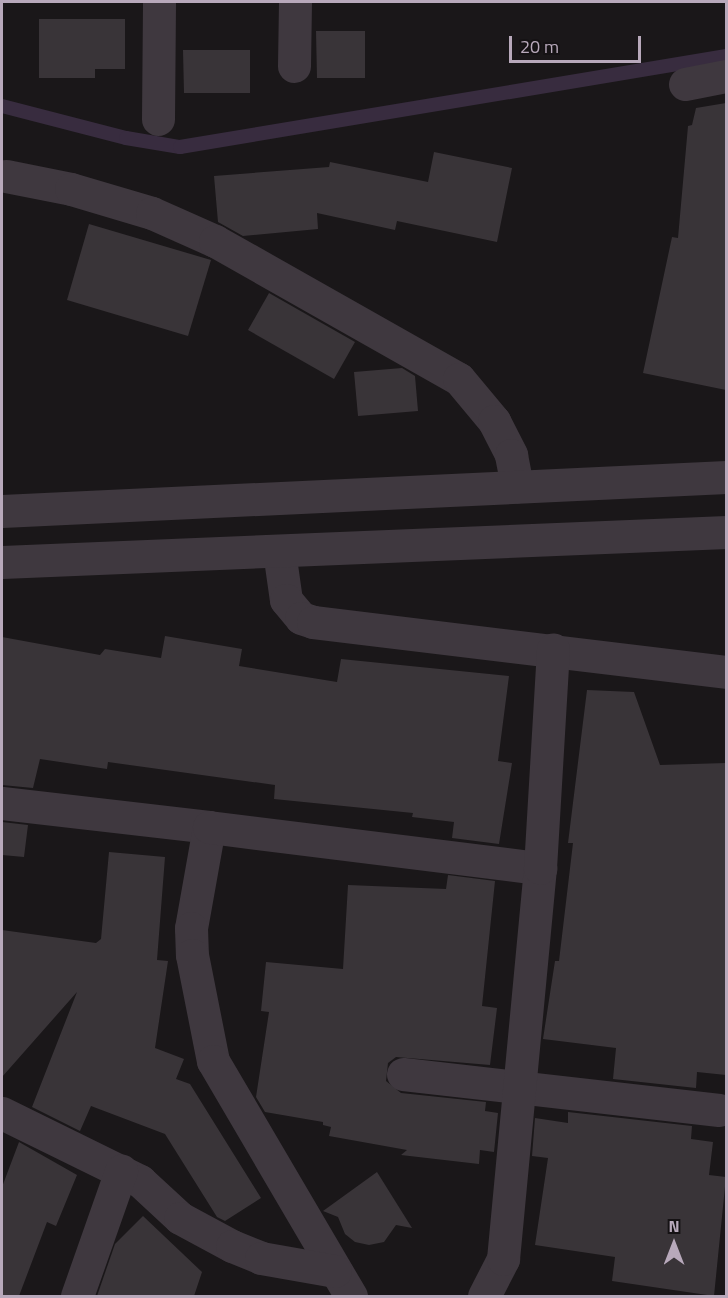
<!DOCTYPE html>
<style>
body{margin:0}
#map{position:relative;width:728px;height:1298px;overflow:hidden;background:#1a1719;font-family:"Titillium Web",sans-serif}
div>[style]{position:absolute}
.stream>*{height:14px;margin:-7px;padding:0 7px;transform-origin:7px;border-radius:7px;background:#382c3f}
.building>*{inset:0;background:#393438}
.minor>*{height:33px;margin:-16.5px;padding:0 16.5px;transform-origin:16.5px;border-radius:16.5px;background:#3f383f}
span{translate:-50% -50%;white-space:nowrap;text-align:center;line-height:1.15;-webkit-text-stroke:4.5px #151214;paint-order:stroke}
.frame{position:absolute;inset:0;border:3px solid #b8a9bb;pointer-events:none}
.north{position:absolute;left:644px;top:1214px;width:60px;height:60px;-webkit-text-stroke:4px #151214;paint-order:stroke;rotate:0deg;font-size:16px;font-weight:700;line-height:24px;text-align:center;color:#b8a9bb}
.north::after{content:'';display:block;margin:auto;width:21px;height:27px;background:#b8a9bb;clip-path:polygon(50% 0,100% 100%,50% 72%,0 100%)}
.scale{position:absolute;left:509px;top:36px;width:132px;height:27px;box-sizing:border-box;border:3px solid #b8a9bb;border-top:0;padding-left:8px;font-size:18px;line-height:21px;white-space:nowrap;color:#b8a9bb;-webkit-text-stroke:4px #151214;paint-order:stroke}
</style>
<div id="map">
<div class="stream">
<i style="left:2px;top:106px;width:128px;rotate:14.5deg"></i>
<i style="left:126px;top:138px;width:55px;rotate:9.5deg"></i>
<i style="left:180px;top:147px;width:554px;rotate:-9.46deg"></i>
</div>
<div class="building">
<i style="clip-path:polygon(39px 19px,125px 19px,125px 69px,95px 69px,95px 78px,39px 78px)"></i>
<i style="clip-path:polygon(316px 31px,365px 31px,365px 78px,317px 78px)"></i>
<i style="clip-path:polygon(183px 50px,250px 50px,250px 93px,184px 93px)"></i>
<i style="clip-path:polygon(726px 103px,726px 390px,643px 373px,672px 237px,678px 238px,688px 126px,692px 125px,696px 108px)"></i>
<i style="clip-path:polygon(434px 152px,512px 168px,497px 242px,397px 221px,395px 230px,317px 213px,318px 229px,243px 236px,218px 222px,214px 176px,329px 167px,330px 162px,428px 182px)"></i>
<i style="clip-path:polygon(89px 224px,211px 260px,188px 336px,67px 300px)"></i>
<i style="clip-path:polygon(269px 293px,355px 342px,334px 379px,248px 330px)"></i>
<i style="clip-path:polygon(402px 368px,415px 376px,418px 411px,358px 416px,354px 372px)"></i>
<i style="clip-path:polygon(165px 636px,242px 649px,239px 666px,337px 682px,341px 659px,509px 676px,498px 761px,512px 763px,499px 844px,452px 838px,454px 822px,412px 817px,413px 813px,274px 799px,275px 785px,108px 762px,107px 769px,40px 759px,33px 788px,2px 785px,2px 637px,100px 655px,105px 649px,161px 658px)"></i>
<i style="clip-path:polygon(587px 690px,634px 692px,660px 765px,726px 763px,726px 1075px,697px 1072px,696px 1088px,613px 1079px,616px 1048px,543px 1039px,555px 961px,559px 961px,573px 843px,568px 843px)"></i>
<i style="clip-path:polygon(2px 822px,28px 825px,24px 857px,2px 855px)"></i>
<i style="clip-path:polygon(109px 852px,165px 857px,157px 960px,168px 961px,155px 1048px,184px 1059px,176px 1079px,190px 1084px,261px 1198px,225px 1221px,217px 1217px,165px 1134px,91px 1106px,80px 1131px,32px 1107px,77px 992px,2px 1077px,2px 930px,96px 943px,101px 939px)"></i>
<i style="clip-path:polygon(448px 875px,495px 881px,482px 1006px,497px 1008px,490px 1065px,396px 1057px,388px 1063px,386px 1081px,401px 1093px,486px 1102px,485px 1111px,498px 1113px,494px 1152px,480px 1150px,479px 1164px,401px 1155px,407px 1150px,329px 1136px,331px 1127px,323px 1125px,323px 1122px,265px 1112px,256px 1097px,269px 1012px,261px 1011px,266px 962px,343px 969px,348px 885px,446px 889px)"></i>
<i style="clip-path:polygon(568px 1112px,692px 1126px,691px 1139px,713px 1142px,709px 1175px,726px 1177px,714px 1296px,612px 1281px,615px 1257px,535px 1245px,548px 1158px,532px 1156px,535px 1118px,568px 1123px)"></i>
<i style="clip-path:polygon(19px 1142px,77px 1175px,56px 1226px,47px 1222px,19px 1296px,2px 1296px,2px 1187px)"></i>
<i style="clip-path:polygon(377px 1172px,412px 1228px,396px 1225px,384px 1242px,369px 1245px,355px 1242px,345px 1234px,338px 1217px,323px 1211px)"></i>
<i style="clip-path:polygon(143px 1216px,202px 1272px,194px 1296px,97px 1296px,115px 1244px)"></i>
</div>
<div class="minor">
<i style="left:294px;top:66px;width:64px;rotate:-89.1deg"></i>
<i style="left:685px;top:84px;width:42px;rotate:-11deg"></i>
<i style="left:158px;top:119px;width:117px;rotate:-89.5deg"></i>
<i style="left:6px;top:176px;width:66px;rotate:11.3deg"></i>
<i style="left:71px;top:189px;width:84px;rotate:16.5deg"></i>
<i style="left:152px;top:213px;width:69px;rotate:24deg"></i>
<i style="left:215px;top:241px;width:280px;rotate:29.5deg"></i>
<i style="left:459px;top:379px;width:55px;rotate:50.2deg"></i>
<i style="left:494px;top:421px;width:38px;rotate:63deg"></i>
<i style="left:511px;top:455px;width:32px;rotate:79deg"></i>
<i style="left:2px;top:511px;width:725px;rotate:-2.69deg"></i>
<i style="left:279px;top:551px;width:49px;rotate:81.9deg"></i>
<i style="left:286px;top:600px;width:23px;rotate:50deg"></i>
<i style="left:301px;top:618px;width:13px;rotate:18deg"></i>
<i style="left:313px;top:622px;width:416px;rotate:6.9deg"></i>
<i style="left:2px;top:562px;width:725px;rotate:-2.37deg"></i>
<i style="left:2px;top:803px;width:208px;rotate:6.6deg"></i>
<i style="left:209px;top:827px;width:103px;rotate:100.1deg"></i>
<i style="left:191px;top:928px;width:27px;rotate:88deg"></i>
<i style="left:192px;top:955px;width:108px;rotate:78.8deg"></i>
<i style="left:213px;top:1061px;width:273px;rotate:59.6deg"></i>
<i style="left:209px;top:827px;width:334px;rotate:7.1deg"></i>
<i style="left:403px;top:1074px;width:318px;rotate:6.5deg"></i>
<i style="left:2px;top:1113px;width:154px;rotate:26.2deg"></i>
<i style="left:140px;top:1181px;width:54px;rotate:42.8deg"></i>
<i style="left:180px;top:1218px;width:59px;rotate:28.3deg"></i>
<i style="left:232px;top:1246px;width:31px;rotate:22deg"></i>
<i style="left:261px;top:1258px;width:75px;rotate:10deg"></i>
<i style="left:77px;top:1296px;width:133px;rotate:-70.6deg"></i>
<i style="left:484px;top:1296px;width:42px;rotate:-62.8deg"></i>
<i style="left:503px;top:1259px;width:393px;rotate:-84.6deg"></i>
<i style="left:540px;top:868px;width:219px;rotate:-86.6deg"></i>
</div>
<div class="frame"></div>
<div class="north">N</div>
<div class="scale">20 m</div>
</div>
